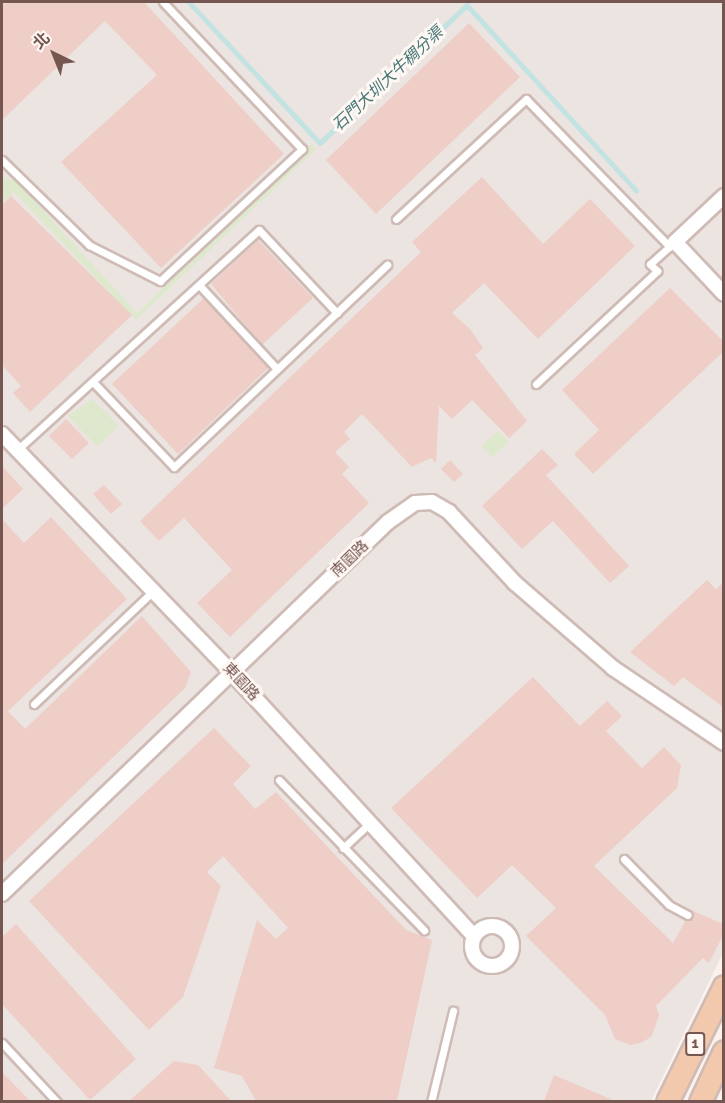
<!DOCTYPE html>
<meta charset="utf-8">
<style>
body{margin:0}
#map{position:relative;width:725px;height:1103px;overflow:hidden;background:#fbf2ed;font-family:Signika,"Noto Sans TC",sans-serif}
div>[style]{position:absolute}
.industrial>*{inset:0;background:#ebe4e1}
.green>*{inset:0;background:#dde8cc}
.stream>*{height:4.5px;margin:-2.25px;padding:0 2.25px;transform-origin:2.25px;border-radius:2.25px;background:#c2e3e1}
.building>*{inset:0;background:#eecec7}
.roads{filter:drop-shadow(2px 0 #cfbbb5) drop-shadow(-2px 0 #cfbbb5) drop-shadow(0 2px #cfbbb5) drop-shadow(0 -2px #cfbbb5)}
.lane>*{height:7px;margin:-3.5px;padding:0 3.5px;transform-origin:3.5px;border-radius:3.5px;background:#fff}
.street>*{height:14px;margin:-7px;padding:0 7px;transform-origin:7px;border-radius:7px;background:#fff}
.street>.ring{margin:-7px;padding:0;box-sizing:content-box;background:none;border:14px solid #fff;border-radius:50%}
.primary>*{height:21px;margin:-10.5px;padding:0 10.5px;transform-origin:10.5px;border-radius:10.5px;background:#f2c9ad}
span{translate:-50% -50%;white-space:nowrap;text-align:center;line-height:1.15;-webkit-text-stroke:6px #fef7f3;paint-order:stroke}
.shield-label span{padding:2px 4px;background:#fef7f3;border:2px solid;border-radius:4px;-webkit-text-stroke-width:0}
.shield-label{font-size:14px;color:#755651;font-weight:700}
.street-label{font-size:15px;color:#755651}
.water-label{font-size:16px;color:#467775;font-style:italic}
.frame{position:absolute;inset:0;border:3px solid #755651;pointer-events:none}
.north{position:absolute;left:24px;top:24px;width:60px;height:60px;-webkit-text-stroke:4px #fef7f3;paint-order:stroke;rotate:317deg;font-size:16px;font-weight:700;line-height:24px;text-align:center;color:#755651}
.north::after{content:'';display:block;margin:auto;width:21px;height:27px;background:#755651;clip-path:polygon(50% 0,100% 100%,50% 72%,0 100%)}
</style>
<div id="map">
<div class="industrial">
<i style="clip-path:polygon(2px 2px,723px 2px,723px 953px,651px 1101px,2px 1102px)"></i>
</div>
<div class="green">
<i style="clip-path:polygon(312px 144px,316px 149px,136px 320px,14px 192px,2px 203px,2px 178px,16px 181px,137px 313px)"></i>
<i style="clip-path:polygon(92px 399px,119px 426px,97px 446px,68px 416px)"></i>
<i style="clip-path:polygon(498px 431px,509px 442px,492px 457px,482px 446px)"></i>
</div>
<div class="stream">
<i style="left:189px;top:2px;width:192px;rotate:47.1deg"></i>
<i style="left:320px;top:143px;width:202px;rotate:-43.2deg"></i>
<i style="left:467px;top:5px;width:251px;rotate:47.6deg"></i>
</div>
<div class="building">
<i style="clip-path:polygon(6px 2px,144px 2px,284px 154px,161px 268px,61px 162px,157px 75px,105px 21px,2px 120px,2px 5px)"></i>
<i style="clip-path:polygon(469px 23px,520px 77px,376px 214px,326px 160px)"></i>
<i style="clip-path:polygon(482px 177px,543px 244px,590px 199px,635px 246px,538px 339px,484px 283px,452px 313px,470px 329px,483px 348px,475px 355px,527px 421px,509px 438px,472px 400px,452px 419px,439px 406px,436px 463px,431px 458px,412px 467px,362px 414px,344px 432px,350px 439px,335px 452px,349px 467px,342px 474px,369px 503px,230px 637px,197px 603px,232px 570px,184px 518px,159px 541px,140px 521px,421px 252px,412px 242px)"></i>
<i style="clip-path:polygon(11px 196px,132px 315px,30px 412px,13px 393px,21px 386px,2px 365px,2px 205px)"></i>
<i style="clip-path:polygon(258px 240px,313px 298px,262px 345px,211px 284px)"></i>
<i style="clip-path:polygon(670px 288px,723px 341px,723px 352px,593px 474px,574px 454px,599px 430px,562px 390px)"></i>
<i style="clip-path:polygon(204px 298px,268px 368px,178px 454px,112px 384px)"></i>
<i style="clip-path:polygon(66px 419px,89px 443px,72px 459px,49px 436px)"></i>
<i style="clip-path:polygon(542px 449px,558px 465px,546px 475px,629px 566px,610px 583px,553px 521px,522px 549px,482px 506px)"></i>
<i style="clip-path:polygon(450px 460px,463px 474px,454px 482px,441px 469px)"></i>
<i style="clip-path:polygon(2px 466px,23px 489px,2px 509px)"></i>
<i style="clip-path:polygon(104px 485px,122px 504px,111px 514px,93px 494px)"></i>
<i style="clip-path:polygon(51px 517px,127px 599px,8px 711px,25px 729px,142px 616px,191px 672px,185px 688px,2px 864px,2px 519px,24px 543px)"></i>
<i style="clip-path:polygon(707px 580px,716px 589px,723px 583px,723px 707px,683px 677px,674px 686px,630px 652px)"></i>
<i style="clip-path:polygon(533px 677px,580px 726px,607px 701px,622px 716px,606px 731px,642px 768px,664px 747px,681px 765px,677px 788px,594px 866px,673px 943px,686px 920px,693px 918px,691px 910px,723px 924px,723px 935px,709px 963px,703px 958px,656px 1006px,659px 1015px,652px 1036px,643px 1042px,631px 1045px,615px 1039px,605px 1015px,526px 936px,556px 908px,512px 865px,477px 898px,391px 808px)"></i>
<i style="clip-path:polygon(214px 728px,251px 766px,233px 784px,255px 809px,276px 792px,406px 930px,432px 940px,397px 1101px,256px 1101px,242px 1076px,214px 1068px,257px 920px,276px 939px,288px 928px,223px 856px,207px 872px,221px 886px,183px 997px,149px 1030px,29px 901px)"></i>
<i style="clip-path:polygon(16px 924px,136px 1059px,90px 1100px,2px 1004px,2px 937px)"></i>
<i style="clip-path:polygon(174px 1061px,198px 1065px,231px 1101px,129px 1101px)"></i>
<i style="clip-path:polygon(2px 1072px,30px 1101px,2px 1101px)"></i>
<i style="clip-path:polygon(554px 1075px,615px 1101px,544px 1101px)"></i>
</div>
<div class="roads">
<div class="lane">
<i style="left:2px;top:160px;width:122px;rotate:44.3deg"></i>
<i style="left:89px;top:245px;width:80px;rotate:26.9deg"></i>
<i style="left:160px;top:281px;width:194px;rotate:-42.9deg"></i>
<i style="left:302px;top:149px;width:202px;rotate:-133.4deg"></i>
<i style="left:396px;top:219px;width:177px;rotate:-42.7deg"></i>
<i style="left:526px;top:99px;width:206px;rotate:45.8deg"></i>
<i style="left:200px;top:286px;width:113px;rotate:47.1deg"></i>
<i style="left:94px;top:383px;width:116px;rotate:46.4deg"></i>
<i style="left:174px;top:467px;width:294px;rotate:-43.5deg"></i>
<i style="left:536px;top:384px;width:166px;rotate:-43deg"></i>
<i style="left:657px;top:271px;width:10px;rotate:-135deg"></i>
<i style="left:650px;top:264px;width:28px;rotate:-42deg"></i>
<i style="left:17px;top:450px;width:327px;rotate:-42.3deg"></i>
<i style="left:259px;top:230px;width:114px;rotate:46.8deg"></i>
<i style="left:34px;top:704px;width:164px;rotate:-43.5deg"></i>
<i style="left:279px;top:780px;width:209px;rotate:46deg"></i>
<i style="left:343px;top:848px;width:37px;rotate:-43deg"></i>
<i style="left:624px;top:859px;width:64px;rotate:45.6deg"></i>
<i style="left:669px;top:905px;width:21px;rotate:28deg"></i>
<i style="left:2px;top:1043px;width:81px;rotate:47deg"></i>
<i style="left:431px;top:1102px;width:94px;rotate:-76.4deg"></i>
</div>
<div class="street">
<i style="left:724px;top:196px;width:67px;rotate:136.8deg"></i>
<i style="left:675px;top:242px;width:71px;rotate:46.7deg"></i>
<i style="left:2px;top:434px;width:332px;rotate:46.1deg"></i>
<i style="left:232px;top:673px;width:357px;rotate:47.4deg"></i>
<i style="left:2px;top:894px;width:536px;rotate:-43.94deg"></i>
<i style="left:388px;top:522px;width:33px;rotate:-35deg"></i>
<i style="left:415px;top:503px;width:17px;rotate:-3deg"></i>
<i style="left:432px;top:502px;width:20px;rotate:30deg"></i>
<i style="left:449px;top:512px;width:97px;rotate:47.1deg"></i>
<i style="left:515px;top:583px;width:130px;rotate:40.9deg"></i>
<i style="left:613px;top:668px;width:134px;rotate:34deg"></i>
<i class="ring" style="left:472px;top:926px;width:26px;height:26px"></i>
</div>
<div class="primary">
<i style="left:667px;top:1102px;width:129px;rotate:-63.8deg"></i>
<i style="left:700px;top:1102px;width:56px;rotate:-64.8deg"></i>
</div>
</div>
<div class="shield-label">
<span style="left:695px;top:1044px">1</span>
</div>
<div class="street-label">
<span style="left:350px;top:559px;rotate:-44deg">南園路</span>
<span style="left:241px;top:682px;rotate:47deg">東園路</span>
</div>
<div class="water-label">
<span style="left:388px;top:79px;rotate:-43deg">石門大圳大牛稠分渠</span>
</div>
<div class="frame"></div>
<div class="north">北</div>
</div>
